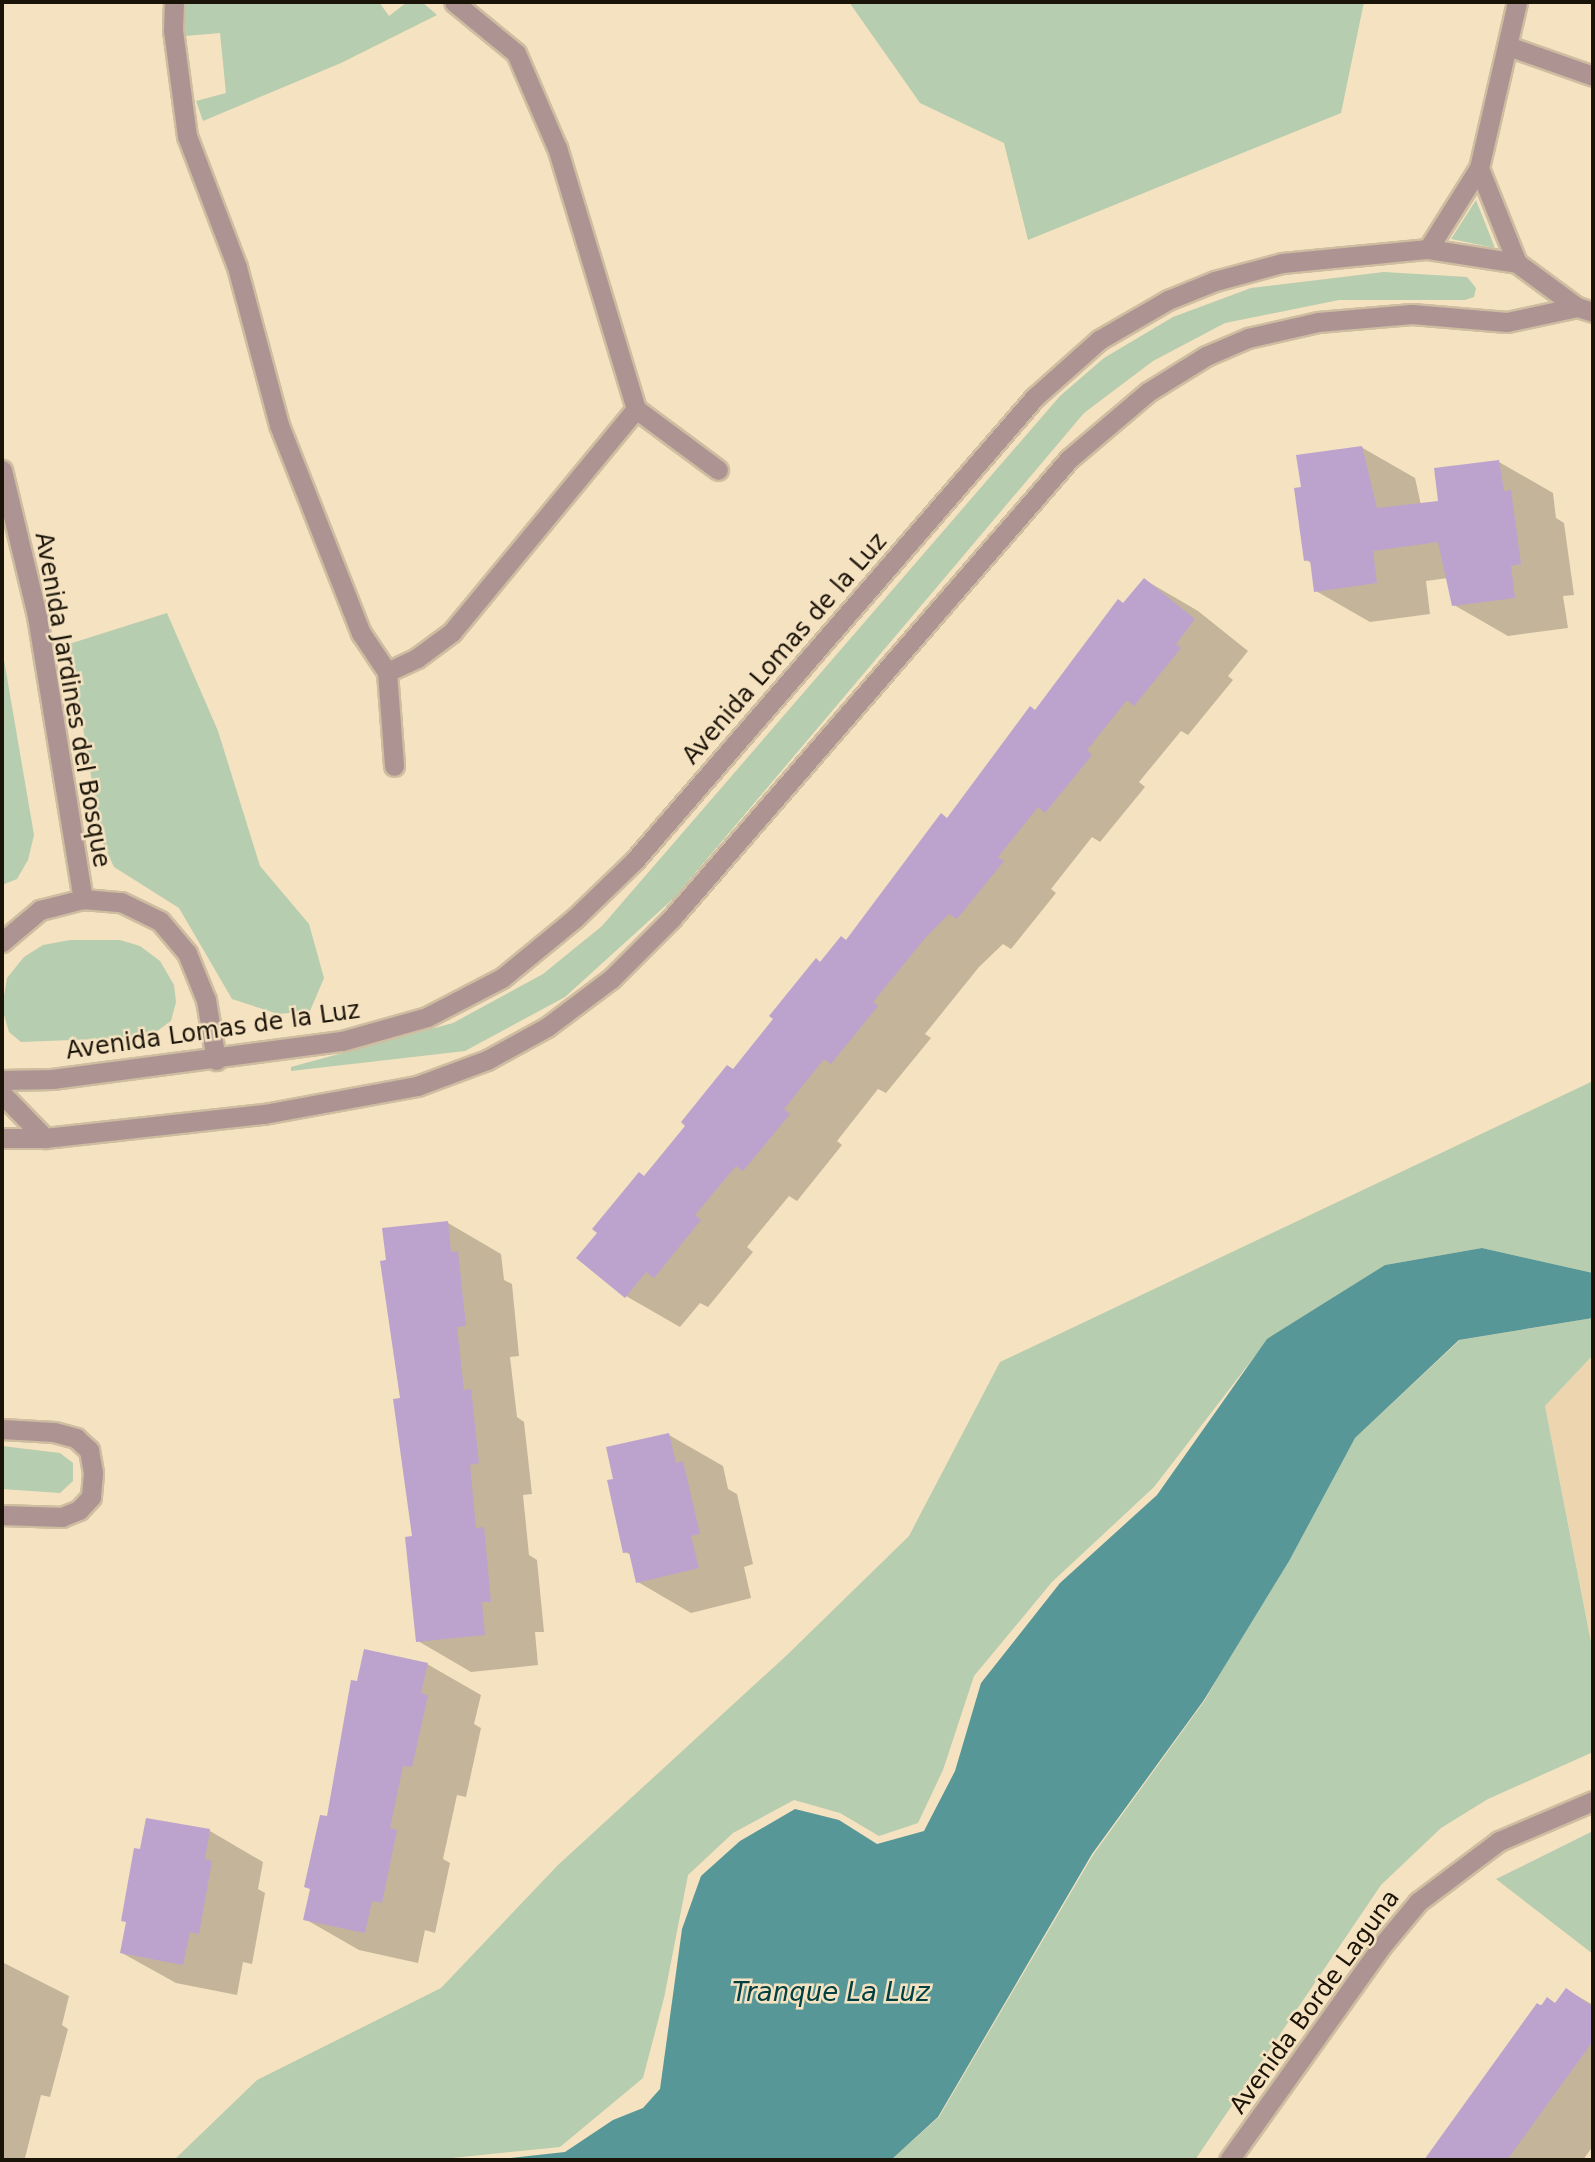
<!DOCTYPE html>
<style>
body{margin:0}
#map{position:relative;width:1595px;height:2162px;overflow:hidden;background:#f5e2c1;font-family:"DejaVu Sans",sans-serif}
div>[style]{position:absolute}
.built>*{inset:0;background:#ecd5af}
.green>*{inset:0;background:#b6cdaf}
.water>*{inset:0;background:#579798}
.shadow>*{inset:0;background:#0003}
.building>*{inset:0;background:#bba3ce}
.roads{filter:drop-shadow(2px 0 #cebda0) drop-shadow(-2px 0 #cebda0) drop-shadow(0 2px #cebda0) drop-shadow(0 -2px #cebda0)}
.minor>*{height:19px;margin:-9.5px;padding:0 9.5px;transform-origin:9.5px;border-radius:9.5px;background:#ad9493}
.tertiary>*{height:19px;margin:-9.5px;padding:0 9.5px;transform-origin:9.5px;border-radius:9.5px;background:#ad9493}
span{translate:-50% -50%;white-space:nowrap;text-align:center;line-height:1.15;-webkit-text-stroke:5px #f5e2c1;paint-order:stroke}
.street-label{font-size:24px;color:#1a1308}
.water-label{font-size:26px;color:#004042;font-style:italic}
.frame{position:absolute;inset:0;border:4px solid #1a1308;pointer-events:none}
</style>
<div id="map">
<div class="built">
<i style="clip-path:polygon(1593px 1355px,1593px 1649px,1545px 1406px)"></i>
</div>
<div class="green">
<i style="clip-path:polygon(186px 2px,379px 2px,389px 16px,407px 2px,422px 2px,437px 15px,341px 63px,203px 121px,196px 101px,226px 93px,220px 33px,185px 36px)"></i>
<i style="clip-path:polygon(849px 2px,1364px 2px,1341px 113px,1028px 240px,1004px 143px,920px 103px)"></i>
<i style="clip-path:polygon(1476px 200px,1495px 248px,1451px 239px)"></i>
<i style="clip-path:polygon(1384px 272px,1467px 277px,1476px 288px,1474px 297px,1465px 300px,1339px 300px,1225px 323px,1153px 361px,1084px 413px,674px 898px,565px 997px,465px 1051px,291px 1071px,291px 1067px,453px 1023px,543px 974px,602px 926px,1060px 396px,1104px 358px,1173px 317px,1251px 288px)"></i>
<i style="clip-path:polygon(167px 613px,218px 731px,260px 866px,309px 924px,324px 978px,310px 1011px,278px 1014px,232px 999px,179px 908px,114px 867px,102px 841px,69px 644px)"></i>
<i style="clip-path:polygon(3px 654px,34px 835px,28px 860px,17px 879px,2px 885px)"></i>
<i style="clip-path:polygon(70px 940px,120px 940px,140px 946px,160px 961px,174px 985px,176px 1002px,171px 1021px,149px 1037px,21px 1042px,9px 1032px,2px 1008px,7px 978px,24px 957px,43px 945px)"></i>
<i style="clip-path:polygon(1593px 1081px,1593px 1273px,1482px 1248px,1385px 1265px,1268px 1339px,1154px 1487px,1052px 1582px,974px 1676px,943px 1770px,918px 1823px,879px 1836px,840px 1813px,794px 1800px,733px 1833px,688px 1875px,664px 1998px,643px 2078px,560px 2147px,433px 2160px,174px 2160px,257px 2080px,441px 1988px,558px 1865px,787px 1655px,909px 1536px,1000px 1362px)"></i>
<i style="clip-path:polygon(1593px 1318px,1593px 1355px,1545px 1406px,1593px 1652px,1593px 1752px,1488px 1799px,1441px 1828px,1381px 1885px,1195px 2160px,891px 2160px,939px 2117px,1093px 1855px,1205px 1700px,1355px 1438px,1460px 1340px)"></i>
<i style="clip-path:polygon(2px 1446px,60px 1453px,73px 1463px,73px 1481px,60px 1493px,2px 1489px)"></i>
<i style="clip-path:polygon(1593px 1831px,1593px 1954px,1496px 1879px)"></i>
</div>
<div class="water">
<i style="clip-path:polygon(1482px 1248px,1593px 1273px,1593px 1318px,1459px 1340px,1355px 1438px,1289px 1561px,1204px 1700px,1092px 1854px,938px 2117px,891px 2160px,493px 2160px,565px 2152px,613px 2120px,643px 2108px,660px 2089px,682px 1929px,701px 1876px,740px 1841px,795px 1809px,839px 1820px,877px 1844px,924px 1831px,955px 1771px,981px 1683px,1060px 1583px,1157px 1495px,1267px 1339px,1385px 1265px)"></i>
</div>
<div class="shadow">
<i style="clip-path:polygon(1361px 447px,1415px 478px,1421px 505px,1440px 503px,1499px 462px,1553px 493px,1556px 518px,1564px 523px,1574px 595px,1563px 596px,1568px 628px,1508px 636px,1454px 605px,1448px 578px,1426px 581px,1430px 614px,1370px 622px,1316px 591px,1313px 564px,1306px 560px,1303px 488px)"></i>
<i style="clip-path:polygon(1145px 580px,1198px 611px,1248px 651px,1228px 676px,1233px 680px,1188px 735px,1181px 731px,1139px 782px,1145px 787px,1100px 842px,1092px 837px,1051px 889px,1056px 893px,1011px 949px,1003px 944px,979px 967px,925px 1034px,931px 1038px,886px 1093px,878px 1089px,837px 1141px,842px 1145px,797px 1201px,789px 1196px,747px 1247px,753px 1252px,708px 1307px,700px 1303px,680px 1327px,626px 1296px,645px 1178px,821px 963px,847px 942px)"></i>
<i style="clip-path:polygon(448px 1223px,501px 1254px,504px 1280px,512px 1284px,519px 1356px,510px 1357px,517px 1417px,524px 1422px,532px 1494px,523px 1495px,529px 1555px,537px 1560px,544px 1632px,535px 1632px,538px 1665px,471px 1672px,418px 1641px,414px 1538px,401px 1399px,382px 1262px)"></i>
<i style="clip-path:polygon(669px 1435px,723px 1466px,728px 1489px,737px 1494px,753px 1564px,744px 1567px,751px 1598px,691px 1613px,638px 1582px,631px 1555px,625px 1552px,615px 1481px)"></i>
<i style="clip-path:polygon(427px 1664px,481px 1695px,474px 1724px,481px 1728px,466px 1797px,457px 1795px,443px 1859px,450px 1863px,435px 1933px,425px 1930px,418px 1963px,359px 1950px,305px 1919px,359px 1683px)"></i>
<i style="clip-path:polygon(148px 1820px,210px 1831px,263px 1862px,258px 1889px,265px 1893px,252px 1964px,243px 1962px,237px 1995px,176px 1983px,122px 1953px,128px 1923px,123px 1920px)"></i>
<i style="clip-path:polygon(2px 1962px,69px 1996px,62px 2025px,68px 2029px,50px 2097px,41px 2095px,25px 2158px,29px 2160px,2px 2160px)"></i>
<i style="clip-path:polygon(1567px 1990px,1593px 2005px,1593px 2146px,1583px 2160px,1426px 2160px,1538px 2005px,1556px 2004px)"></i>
</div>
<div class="building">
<i style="clip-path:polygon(1362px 446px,1377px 508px,1438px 501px,1434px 468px,1499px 460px,1504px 491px,1511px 490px,1521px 564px,1511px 566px,1515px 598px,1452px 606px,1438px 542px,1373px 551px,1377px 583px,1314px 592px,1310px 560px,1304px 561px,1294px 488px,1301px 487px,1296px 455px)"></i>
<i style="clip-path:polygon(1144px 578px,1195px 619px,1176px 644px,1181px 648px,1134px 706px,1127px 700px,1087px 750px,1092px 755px,1045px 813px,1038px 807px,998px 857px,1004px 861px,957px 919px,949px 914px,926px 937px,873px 1002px,878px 1006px,831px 1064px,824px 1059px,784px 1109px,790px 1114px,743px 1171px,736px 1166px,695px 1215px,701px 1220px,654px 1278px,646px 1272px,625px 1298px,576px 1258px,597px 1233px,592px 1229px,639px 1172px,644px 1176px,685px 1126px,681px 1122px,727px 1065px,733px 1069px,773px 1019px,769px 1016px,816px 958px,820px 962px,841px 936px,846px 940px,941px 813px,947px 818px,1030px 706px,1035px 710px,1118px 599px,1123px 603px)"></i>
<i style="clip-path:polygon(448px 1221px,451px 1252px,458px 1251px,466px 1326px,457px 1327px,464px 1390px,471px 1389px,479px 1463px,470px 1465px,476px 1528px,484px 1527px,491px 1602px,482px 1602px,485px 1635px,416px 1642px,405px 1537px,412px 1536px,393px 1399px,400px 1398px,380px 1261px,386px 1260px,382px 1228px)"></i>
<i style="clip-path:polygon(669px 1433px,676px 1463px,683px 1461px,700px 1534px,691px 1536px,699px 1568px,636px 1583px,629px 1552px,623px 1553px,607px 1480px,613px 1479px,606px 1447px)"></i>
<i style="clip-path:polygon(364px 1649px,428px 1663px,421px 1693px,428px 1695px,412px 1767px,403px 1766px,390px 1828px,397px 1830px,382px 1903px,372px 1901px,365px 1933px,303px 1920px,310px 1889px,304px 1887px,320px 1815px,327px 1816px,351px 1680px,357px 1681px)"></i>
<i style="clip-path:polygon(146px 1818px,210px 1829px,205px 1859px,212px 1861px,199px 1934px,190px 1932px,183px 1965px,120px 1953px,126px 1922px,121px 1921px,134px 1848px,140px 1849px)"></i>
<i style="clip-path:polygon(1566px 1988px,1593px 2007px,1593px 2041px,1507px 2160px,1424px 2160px,1537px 2003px,1541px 2006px,1547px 1997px,1555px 2003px)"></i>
</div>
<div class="roads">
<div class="minor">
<i style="left:174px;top:2px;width:28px;rotate:92deg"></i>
<i style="left:173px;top:30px;width:107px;rotate:82.5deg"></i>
<i style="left:187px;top:136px;width:140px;rotate:69.1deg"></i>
<i style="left:237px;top:267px;width:163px;rotate:75.1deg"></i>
<i style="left:279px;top:425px;width:224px;rotate:68.5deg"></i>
<i style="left:361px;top:633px;width:47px;rotate:56.3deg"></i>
<i style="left:387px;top:672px;width:94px;rotate:85.7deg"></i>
<i style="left:1508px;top:46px;width:90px;rotate:19.4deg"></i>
<i style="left:1479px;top:168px;width:102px;rotate:68.2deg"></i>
<i style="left:1428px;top:249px;width:96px;rotate:-57.8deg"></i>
<i style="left:1479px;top:168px;width:170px;rotate:-77.1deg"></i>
<i style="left:636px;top:409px;width:102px;rotate:36.6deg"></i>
<i style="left:387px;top:672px;width:33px;rotate:-25deg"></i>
<i style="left:417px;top:658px;width:44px;rotate:-36.6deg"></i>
<i style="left:452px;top:632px;width:289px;rotate:-50.5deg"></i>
<i style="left:636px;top:409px;width:273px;rotate:-106.8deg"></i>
<i style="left:557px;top:148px;width:103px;rotate:-113.3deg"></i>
<i style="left:516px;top:53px;width:80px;rotate:-140.6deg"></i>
<i style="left:2px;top:1138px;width:43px"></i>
<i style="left:2px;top:1429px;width:52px;rotate:3.3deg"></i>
<i style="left:54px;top:1432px;width:23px;rotate:15deg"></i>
<i style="left:76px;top:1438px;width:18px;rotate:43deg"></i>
<i style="left:89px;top:1450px;width:23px;rotate:80deg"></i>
<i style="left:93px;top:1473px;width:24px;rotate:95deg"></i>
<i style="left:91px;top:1497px;width:18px;rotate:133deg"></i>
<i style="left:79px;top:1510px;width:18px;rotate:158deg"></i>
<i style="left:62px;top:1517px;width:60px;rotate:-178.1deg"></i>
</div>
<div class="tertiary">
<i style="left:2px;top:470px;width:150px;rotate:76.5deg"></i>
<i style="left:37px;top:616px;width:287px;rotate:80.8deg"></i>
<i style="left:2px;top:942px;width:50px;rotate:-40.1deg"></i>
<i style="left:40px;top:910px;width:44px;rotate:-14.3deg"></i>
<i style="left:83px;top:899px;width:38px;rotate:5deg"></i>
<i style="left:121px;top:902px;width:43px;rotate:26deg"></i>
<i style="left:160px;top:921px;width:42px;rotate:49.8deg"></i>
<i style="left:187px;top:953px;width:51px;rotate:68deg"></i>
<i style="left:206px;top:1000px;width:61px;rotate:80.5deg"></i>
<i style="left:2px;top:1080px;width:50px;rotate:-1.1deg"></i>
<i style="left:52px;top:1079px;width:292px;rotate:-7.5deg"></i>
<i style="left:342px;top:1041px;width:88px;rotate:-15.8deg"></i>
<i style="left:427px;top:1017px;width:85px;rotate:-27.5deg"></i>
<i style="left:502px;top:978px;width:94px;rotate:-39.4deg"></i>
<i style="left:575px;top:918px;width:83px;rotate:-44deg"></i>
<i style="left:635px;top:860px;width:612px;rotate:-49.18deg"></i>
<i style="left:1035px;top:397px;width:86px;rotate:-41.7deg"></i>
<i style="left:1099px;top:340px;width:80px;rotate:-30.1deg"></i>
<i style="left:1168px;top:300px;width:51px;rotate:-22deg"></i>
<i style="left:1215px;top:281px;width:69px;rotate:-15deg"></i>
<i style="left:1282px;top:263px;width:147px;rotate:-5.5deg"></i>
<i style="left:1428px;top:249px;width:90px;rotate:8.9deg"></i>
<i style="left:1517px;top:263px;width:74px;rotate:36.3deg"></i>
<i style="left:1577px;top:307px;width:17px;rotate:17deg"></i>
<i style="left:2px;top:1094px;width:62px;rotate:45.7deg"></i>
<i style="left:45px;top:1138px;width:220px;rotate:-6.3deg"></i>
<i style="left:264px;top:1114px;width:156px;rotate:-10.4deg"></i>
<i style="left:417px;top:1086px;width:75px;rotate:-20.4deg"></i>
<i style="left:487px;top:1060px;width:68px;rotate:-28.8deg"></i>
<i style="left:547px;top:1027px;width:80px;rotate:-36.9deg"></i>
<i style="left:611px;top:979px;width:85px;rotate:-45deg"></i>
<i style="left:671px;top:919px;width:608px;rotate:-49.13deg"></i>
<i style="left:1069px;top:459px;width:104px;rotate:-40.3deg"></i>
<i style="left:1148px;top:392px;width:68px;rotate:-31.8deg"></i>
<i style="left:1206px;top:356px;width:46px;rotate:-23.2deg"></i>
<i style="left:1248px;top:338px;width:72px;rotate:-12.9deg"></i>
<i style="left:1318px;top:322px;width:94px;rotate:-4.9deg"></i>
<i style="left:1412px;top:314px;width:95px;rotate:4.8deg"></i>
<i style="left:1507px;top:322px;width:72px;rotate:-12.1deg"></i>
<i style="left:1229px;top:2160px;width:260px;rotate:-54.5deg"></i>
<i style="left:1380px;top:1948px;width:60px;rotate:-50.4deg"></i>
<i style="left:1418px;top:1902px;width:101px;rotate:-37deg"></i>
<i style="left:1499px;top:1841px;width:102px;rotate:-23.1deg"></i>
</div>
</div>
<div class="street-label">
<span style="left:785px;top:649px;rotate:-49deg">Avenida Lomas de la Luz</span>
<span style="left:72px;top:700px;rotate:80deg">Avenida Jardines del Bosque</span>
<span style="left:213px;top:1031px;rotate:-8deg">Avenida Lomas de la Luz</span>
<span style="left:1315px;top:2002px;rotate:-54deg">Avenida Borde Laguna</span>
</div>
<div class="water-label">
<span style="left:831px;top:1993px">Tranque La Luz</span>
</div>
<div class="frame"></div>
</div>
